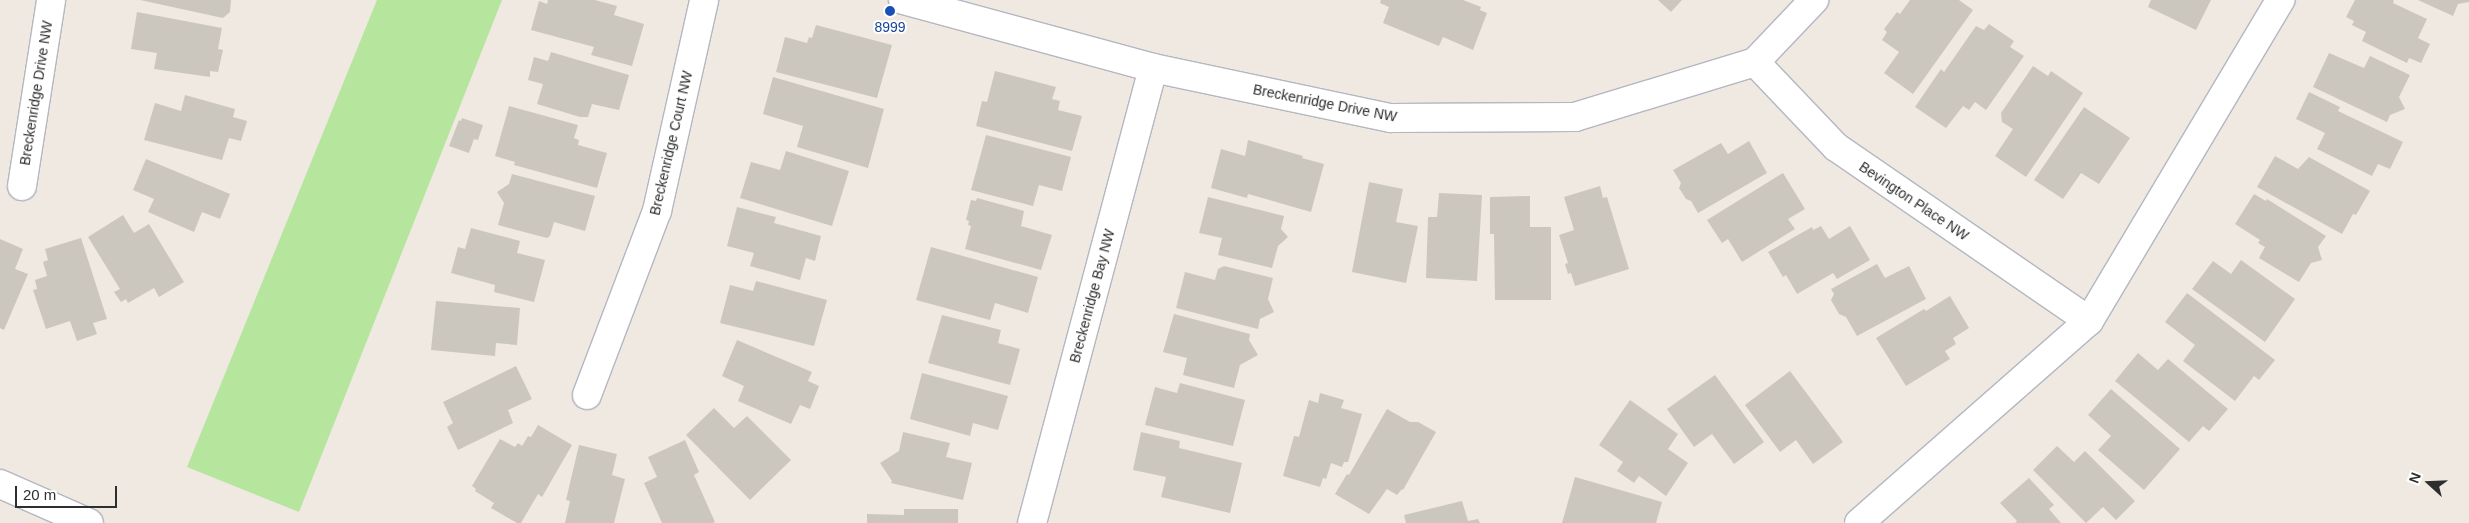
<!DOCTYPE html>
<style>
body{margin:0}
#map{position:relative;width:2469px;height:523px;overflow:hidden;background:#efe9e1;font-family:Arial,sans-serif}
div>[style]{position:absolute}
.green>*{inset:0;background:#b6e59e}
.building>*{inset:0;background:#cbc7bf}
.roads{filter:drop-shadow(1px 0 #b4b7c1) drop-shadow(-1px 0 #b4b7c1) drop-shadow(0 1px #b4b7c1) drop-shadow(0 -1px #b4b7c1)}
.minor>*{height:28px;margin:-14px;padding:0 14px;transform-origin:14px;border-radius:14px;background:#fff}
.tertiary>*{height:28px;margin:-14px;padding:0 14px;transform-origin:14px;border-radius:14px;background:#fff}
.secondary>*{height:28px;margin:-14px;padding:0 14px;transform-origin:14px;border-radius:14px;background:#fff}
.dots>*{width:14px;height:14px;translate:-50% -50%;box-sizing:border-box;border:2px solid #fff;border-radius:50%}
span{translate:-50% -50%;white-space:nowrap;text-align:center;line-height:1.15;-webkit-text-stroke:4px #fff;paint-order:stroke}
.transit-label{font-size:14px;color:#164399}
.street-label{font-size:14px;color:#2e2e2e}
.north{position:absolute;left:2404px;top:458px;width:50px;height:50px;-webkit-text-stroke:4px #fff;paint-order:stroke;rotate:290deg;font-size:14px;font-weight:700;line-height:20px;text-align:center;color:#2e2e2e}
.north::after{content:'';display:block;margin:auto;width:18px;height:22px;background:#2e2e2e;clip-path:polygon(50% 0,100% 100%,50% 72%,0 100%)}
.scale{position:absolute;left:15px;top:486px;width:102px;height:22px;box-sizing:border-box;border:2px solid #2e2e2e;border-top:0;padding-left:6px;font-size:15px;line-height:18px;white-space:nowrap;color:#2e2e2e;-webkit-text-stroke:4px #fff;paint-order:stroke}
</style>
<div id="map">
<div class="green">
<i style="clip-path:polygon(377px 0,502px 0,299px 512px,187px 467px)"></i>
</div>
<div class="building">
<i style="clip-path:polygon(140px 0,231px 0,230px 12px,223px 18px)"></i>
<i style="clip-path:polygon(548px 0,595px 0,617px 6px,614px 15px,644px 24px,632px 66px,591px 55px,594px 47px,531px 30px,539px 1px,547px 4px)"></i>
<i style="clip-path:polygon(1381px 0,1463px 0,1481px 7px,1480px 10px,1487px 13px,1473px 50px,1443px 37px,1439px 46px,1383px 23px,1389px 7px,1380px 3px)"></i>
<i style="clip-path:polygon(1658px 0,1682px 0,1671px 12px)"></i>
<i style="clip-path:polygon(1910px 0,1959px 0,1973px 10px,1913px 94px,1884px 73px,1899px 52px,1882px 40px,1887px 32px,1884px 29px,1897px 12px,1900px 14px)"></i>
<i style="clip-path:polygon(2151px 0,2211px 0,2196px 30px,2148px 7px)"></i>
<i style="clip-path:polygon(2355px 0,2394px 0,2393px 3px,2427px 19px,2418px 38px,2430px 44px,2421px 63px,2409px 58px,2407px 63px,2362px 41px,2366px 32px,2352px 25px,2354px 21px,2346px 17px)"></i>
<i style="clip-path:polygon(2418px 0,2469px 0,2469px 2px,2458px 4px,2453px 16px)"></i>
<i style="clip-path:polygon(137px 12px,222px 28px,218px 49px,223px 50px,218px 72px,210px 71px,210px 77px,154px 69px,157px 53px,131px 49px)"></i>
<i style="clip-path:polygon(1989px 24px,2014px 41px,2010px 47px,2024px 56px,1986px 110px,1975px 102px,1969px 110px,1963px 106px,1946px 128px,1915px 107px,1941px 69px,1944px 72px,1976px 26px,1984px 30px)"></i>
<i style="clip-path:polygon(816px 25px,892px 45px,877px 98px,776px 72px,785px 37px,807px 43px,809px 37px,812px 38px)"></i>
<i style="clip-path:polygon(551px 52px,629px 75px,619px 110px,592px 104px,588px 117px,580px 117px,537px 104px,543px 84px,528px 80px,534px 57px,548px 61px)"></i>
<i style="clip-path:polygon(2329px 53px,2364px 68px,2370px 56px,2410px 75px,2399px 97px,2405px 109px,2390px 115px,2387px 122px,2313px 87px)"></i>
<i style="clip-path:polygon(2033px 66px,2048px 76px,2051px 71px,2083px 93px,2026px 177px,1995px 156px,2013px 129px,2002px 122px,2001px 113px)"></i>
<i style="clip-path:polygon(995px 71px,1056px 87px,1052px 99px,1060px 101px,1058px 110px,1082px 116px,1072px 151px,976px 126px,982px 101px,987px 102px)"></i>
<i style="clip-path:polygon(773px 77px,884px 109px,868px 168px,797px 147px,803px 126px,763px 114px)"></i>
<i style="clip-path:polygon(2309px 92px,2340px 107px,2338px 111px,2403px 142px,2390px 169px,2378px 164px,2372px 176px,2317px 149px,2325px 133px,2296px 119px)"></i>
<i style="clip-path:polygon(185px 95px,235px 109px,233px 117px,247px 121px,241px 141px,229px 138px,222px 160px,144px 140px,155px 103px,181px 111px)"></i>
<i style="clip-path:polygon(509px 106px,578px 125px,574px 138px,579px 140px,578px 145px,607px 153px,597px 188px,514px 165px,515px 162px,495px 156px)"></i>
<i style="clip-path:polygon(2084px 107px,2130px 138px,2099px 184px,2081px 173px,2063px 199px,2034px 180px)"></i>
<i style="clip-path:polygon(462px 118px,483px 125px,478px 140px,474px 139px,469px 153px,449px 146px,459px 120px,461px 121px)"></i>
<i style="clip-path:polygon(986px 135px,1071px 157px,1062px 191px,1039px 185px,1033px 206px,971px 190px)"></i>
<i style="clip-path:polygon(1248px 140px,1303px 156px,1302px 158px,1324px 164px,1311px 212px,1248px 194px,1247px 198px,1211px 188px,1221px 149px,1245px 156px)"></i>
<i style="clip-path:polygon(1749px 141px,1767px 173px,1698px 213px,1691px 201px,1686px 199px,1679px 188px,1681px 183px,1673px 170px,1721px 143px,1728px 154px)"></i>
<i style="clip-path:polygon(786px 151px,849px 171px,832px 226px,740px 198px,751px 162px,780px 170px)"></i>
<i style="clip-path:polygon(2275px 156px,2298px 169px,2309px 157px,2370px 191px,2356px 215px,2353px 214px,2342px 234px,2257px 187px)"></i>
<i style="clip-path:polygon(146px 159px,230px 194px,220px 219px,202px 212px,194px 232px,148px 212px,154px 199px,133px 190px)"></i>
<i style="clip-path:polygon(1783px 173px,1805px 209px,1788px 219px,1795px 229px,1742px 262px,1728px 239px,1722px 243px,1707px 220px)"></i>
<i style="clip-path:polygon(512px 174px,595px 196px,585px 231px,554px 222px,550px 236px,547px 238px,498px 225px,504px 203px,497px 192px,509px 184px)"></i>
<i style="clip-path:polygon(1369px 182px,1403px 189px,1396px 222px,1418px 226px,1406px 283px,1352px 272px)"></i>
<i style="clip-path:polygon(1600px 186px,1603px 198px,1607px 197px,1629px 269px,1575px 286px,1571px 273px,1568px 274px,1565px 264px,1568px 263px,1559px 235px,1574px 230px,1564px 197px)"></i>
<i style="clip-path:polygon(1439px 193px,1482px 195px,1477px 281px,1426px 278px,1428px 217px,1437px 217px)"></i>
<i style="clip-path:polygon(2254px 194px,2266px 201px,2267px 199px,2326px 236px,2318px 247px,2322px 260px,2311px 263px,2299px 282px,2259px 258px,2265px 247px,2258px 243px,2260px 240px,2235px 224px)"></i>
<i style="clip-path:polygon(1530px 196px,1530px 227px,1551px 227px,1551px 300px,1495px 300px,1494px 234px,1490px 234px,1490px 197px)"></i>
<i style="clip-path:polygon(1208px 197px,1284px 216px,1281px 229px,1288px 237px,1278px 246px,1272px 268px,1218px 255px,1222px 238px,1199px 233px)"></i>
<i style="clip-path:polygon(977px 198px,1024px 211px,1021px 226px,1052px 235px,1041px 270px,965px 249px,971px 226px,968px 225px,969px 221px,966px 220px,971px 200px,976px 201px)"></i>
<i style="clip-path:polygon(737px 207px,776px 217px,774px 223px,821px 236px,815px 261px,806px 258px,800px 280px,750px 266px,754px 253px,727px 246px)"></i>
<i style="clip-path:polygon(123px 215px,134px 233px,149px 224px,184px 282px,159px 297px,154px 288px,128px 303px,126px 299px,121px 302px,114px 292px,120px 289px,88px 237px)"></i>
<i style="clip-path:polygon(1821px 226px,1829px 239px,1850px 226px,1870px 260px,1837px 279px,1833px 273px,1797px 294px,1786px 275px,1783px 277px,1768px 252px,1812px 227px,1813px 230px)"></i>
<i style="clip-path:polygon(471px 228px,520px 241px,517px 253px,545px 260px,534px 302px,494px 292px,495px 285px,451px 273px,458px 247px,465px 249px)"></i>
<i style="clip-path:polygon(81px 238px,107px 319px,93px 323px,97px 334px,77px 341px,70px 321px,46px 329px,33px 290px,37px 289px,35px 280px,47px 276px,43px 262px,48px 260px,45px 249px)"></i>
<i style="clip-path:polygon(0 239px,23px 249px,15px 269px,28px 274px,4px 330px,0 328px)"></i>
<i style="clip-path:polygon(931px 247px,1038px 277px,1028px 313px,995px 303px,990px 320px,916px 300px)"></i>
<i style="clip-path:polygon(2241px 260px,2295px 299px,2265px 342px,2192px 289px,2213px 261px,2231px 274px)"></i>
<i style="clip-path:polygon(1877px 264px,1885px 278px,1909px 266px,1926px 299px,1857px 336px,1846px 317px,1839px 314px,1831px 300px,1834px 294px,1831px 289px)"></i>
<i style="clip-path:polygon(1224px 266px,1273px 278px,1268px 299px,1274px 312px,1260px 319px,1258px 329px,1176px 308px,1185px 272px,1215px 280px,1218px 269px)"></i>
<i style="clip-path:polygon(756px 281px,827px 300px,814px 346px,720px 323px,730px 285px,753px 291px)"></i>
<i style="clip-path:polygon(2187px 293px,2275px 360px,2259px 380px,2254px 376px,2235px 401px,2183px 361px,2195px 345px,2165px 322px)"></i>
<i style="clip-path:polygon(1950px 296px,1969px 328px,1953px 338px,1956px 344px,1945px 351px,1950px 359px,1906px 386px,1876px 338px,1924px 309px,1926px 311px)"></i>
<i style="clip-path:polygon(436px 301px,520px 308px,517px 345px,496px 343px,495px 356px,431px 350px)"></i>
<i style="clip-path:polygon(1174px 314px,1250px 334px,1249px 340px,1258px 355px,1240px 365px,1234px 388px,1183px 375px,1187px 358px,1163px 352px)"></i>
<i style="clip-path:polygon(942px 315px,1001px 330px,998px 343px,1020px 349px,1010px 385px,928px 363px)"></i>
<i style="clip-path:polygon(737px 340px,812px 372px,808px 381px,819px 386px,810px 409px,800px 405px,791px 424px,738px 401px,744px 386px,722px 376px)"></i>
<i style="clip-path:polygon(2138px 353px,2158px 370px,2168px 359px,2228px 409px,2209px 431px,2203px 426px,2189px 442px,2115px 381px)"></i>
<i style="clip-path:polygon(516px 366px,532px 399px,508px 410px,513px 423px,458px 450px,447px 427px,453px 423px,443px 402px)"></i>
<i style="clip-path:polygon(1790px 371px,1843px 442px,1813px 464px,1796px 440px,1780px 452px,1745px 405px)"></i>
<i style="clip-path:polygon(922px 373px,1008px 396px,998px 430px,973px 423px,970px 436px,910px 419px)"></i>
<i style="clip-path:polygon(1715px 375px,1764px 442px,1734px 464px,1712px 434px,1694px 447px,1667px 409px)"></i>
<i style="clip-path:polygon(1180px 383px,1245px 400px,1233px 446px,1145px 425px,1155px 387px,1177px 393px)"></i>
<i style="clip-path:polygon(2111px 389px,2180px 449px,2144px 490px,2098px 450px,2111px 436px,2088px 415px)"></i>
<i style="clip-path:polygon(1320px 393px,1344px 400px,1341px 408px,1362px 414px,1348px 462px,1344px 462px,1342px 467px,1331px 463px,1326px 479px,1323px 478px,1320px 487px,1283px 476px,1294px 436px,1299px 437px,1309px 400px,1318px 403px)"></i>
<i style="clip-path:polygon(1630px 400px,1678px 434px,1668px 449px,1688px 463px,1666px 496px,1639px 476px,1634px 483px,1617px 471px,1623px 462px,1599px 445px)"></i>
<i style="clip-path:polygon(714px 408px,734px 428px,747px 416px,791px 460px,750px 500px,686px 435px)"></i>
<i style="clip-path:polygon(1387px 409px,1410px 422px,1418px 422px,1436px 432px,1403px 490px,1402px 489px,1397px 495px,1387px 489px,1369px 514px,1335px 494px,1347px 474px,1349px 475px)"></i>
<i style="clip-path:polygon(538px 425px,572px 445px,542px 497px,538px 494px,521px 523px,517px 523px,491px 508px,494px 503px,475px 491px,476px 489px,472px 486px,500px 439px,515px 447px,518px 443px,522px 446px,528px 436px,531px 437px)"></i>
<i style="clip-path:polygon(903px 432px,950px 443px,946px 457px,972px 463px,963px 500px,891px 483px,892px 481px,880px 463px,899px 451px)"></i>
<i style="clip-path:polygon(1141px 432px,1180px 441px,1179px 448px,1242px 463px,1230px 513px,1161px 497px,1166px 477px,1133px 470px)"></i>
<i style="clip-path:polygon(685px 440px,699px 472px,694px 475px,715px 522px,713px 523px,662px 523px,644px 483px,657px 477px,648px 457px)"></i>
<i style="clip-path:polygon(579px 445px,617px 454px,612px 475px,625px 479px,614px 523px,565px 523px,570px 501px,566px 500px)"></i>
<i style="clip-path:polygon(2057px 446px,2074px 462px,2085px 451px,2135px 501px,2116px 520px,2103px 507px,2086px 523px,2033px 470px)"></i>
<i style="clip-path:polygon(1575px 477px,1662px 502px,1656px 523px,1562px 523px)"></i>
<i style="clip-path:polygon(2029px 478px,2054px 505px,2049px 509px,2061px 523px,2015px 523px,2017px 521px,2000px 503px)"></i>
<i style="clip-path:polygon(1462px 501px,1468px 521px,1478px 519px,1480px 523px,1406px 523px,1404px 515px)"></i>
<i style="clip-path:polygon(904px 509px,958px 509px,958px 523px,867px 523px,867px 514px,904px 515px)"></i>
</div>
<div class="roads">
<div class="minor">
<i style="left:1755px;top:62px;width:117px;rotate:46.4deg"></i>
<i style="left:1836px;top:147px;width:307px;rotate:34.5deg"></i>
<i style="left:22px;top:186px;width:188px;rotate:-81.1deg"></i>
<i style="left:587px;top:395px;width:197px;rotate:-69.2deg"></i>
<i style="left:657px;top:211px;width:216px;rotate:-77.4deg"></i>
<i style="left:1032px;top:523px;width:471px;rotate:-75.1deg"></i>
<i style="left:1859px;top:523px;width:306px;rotate:-41.3deg"></i>
<i style="left:2089px;top:321px;width:374px;rotate:-59.2deg"></i>
</div>
<div class="tertiary">
<i style="left:903px;top:0;width:259px;rotate:15.2deg"></i>
<i style="left:1153px;top:68px;width:243px;rotate:11.9deg"></i>
<i style="left:1391px;top:118px;width:184px;rotate:-0.3deg"></i>
<i style="left:1575px;top:117px;width:188px;rotate:-17deg"></i>
<i style="left:1755px;top:62px;width:86px;rotate:-46.4deg"></i>
</div>
<div class="secondary">
<i style="left:0;top:484px;width:97px;rotate:23.7deg"></i>
</div>
</div>
<div class="dots">
<i style="left:890px;top:11px;background:#1a4fb4"></i>
</div>
<div class="transit-label">
<span style="left:890px;top:27px">8999</span>
</div>
<div class="street-label">
<span style="left:36px;top:93px;rotate:-81deg">Breckenridge Drive NW</span>
<span style="left:1325px;top:103px;rotate:11deg">Breckenridge Drive NW</span>
<span style="left:671px;top:143px;rotate:-77deg">Breckenridge Court NW</span>
<span style="left:1914px;top:201px;rotate:34deg">Bevington Place NW</span>
<span style="left:1092px;top:296px;rotate:-75deg">Breckenridge Bay NW</span>
</div>
<div class="north">N</div>
<div class="scale">20 m</div>
</div>
